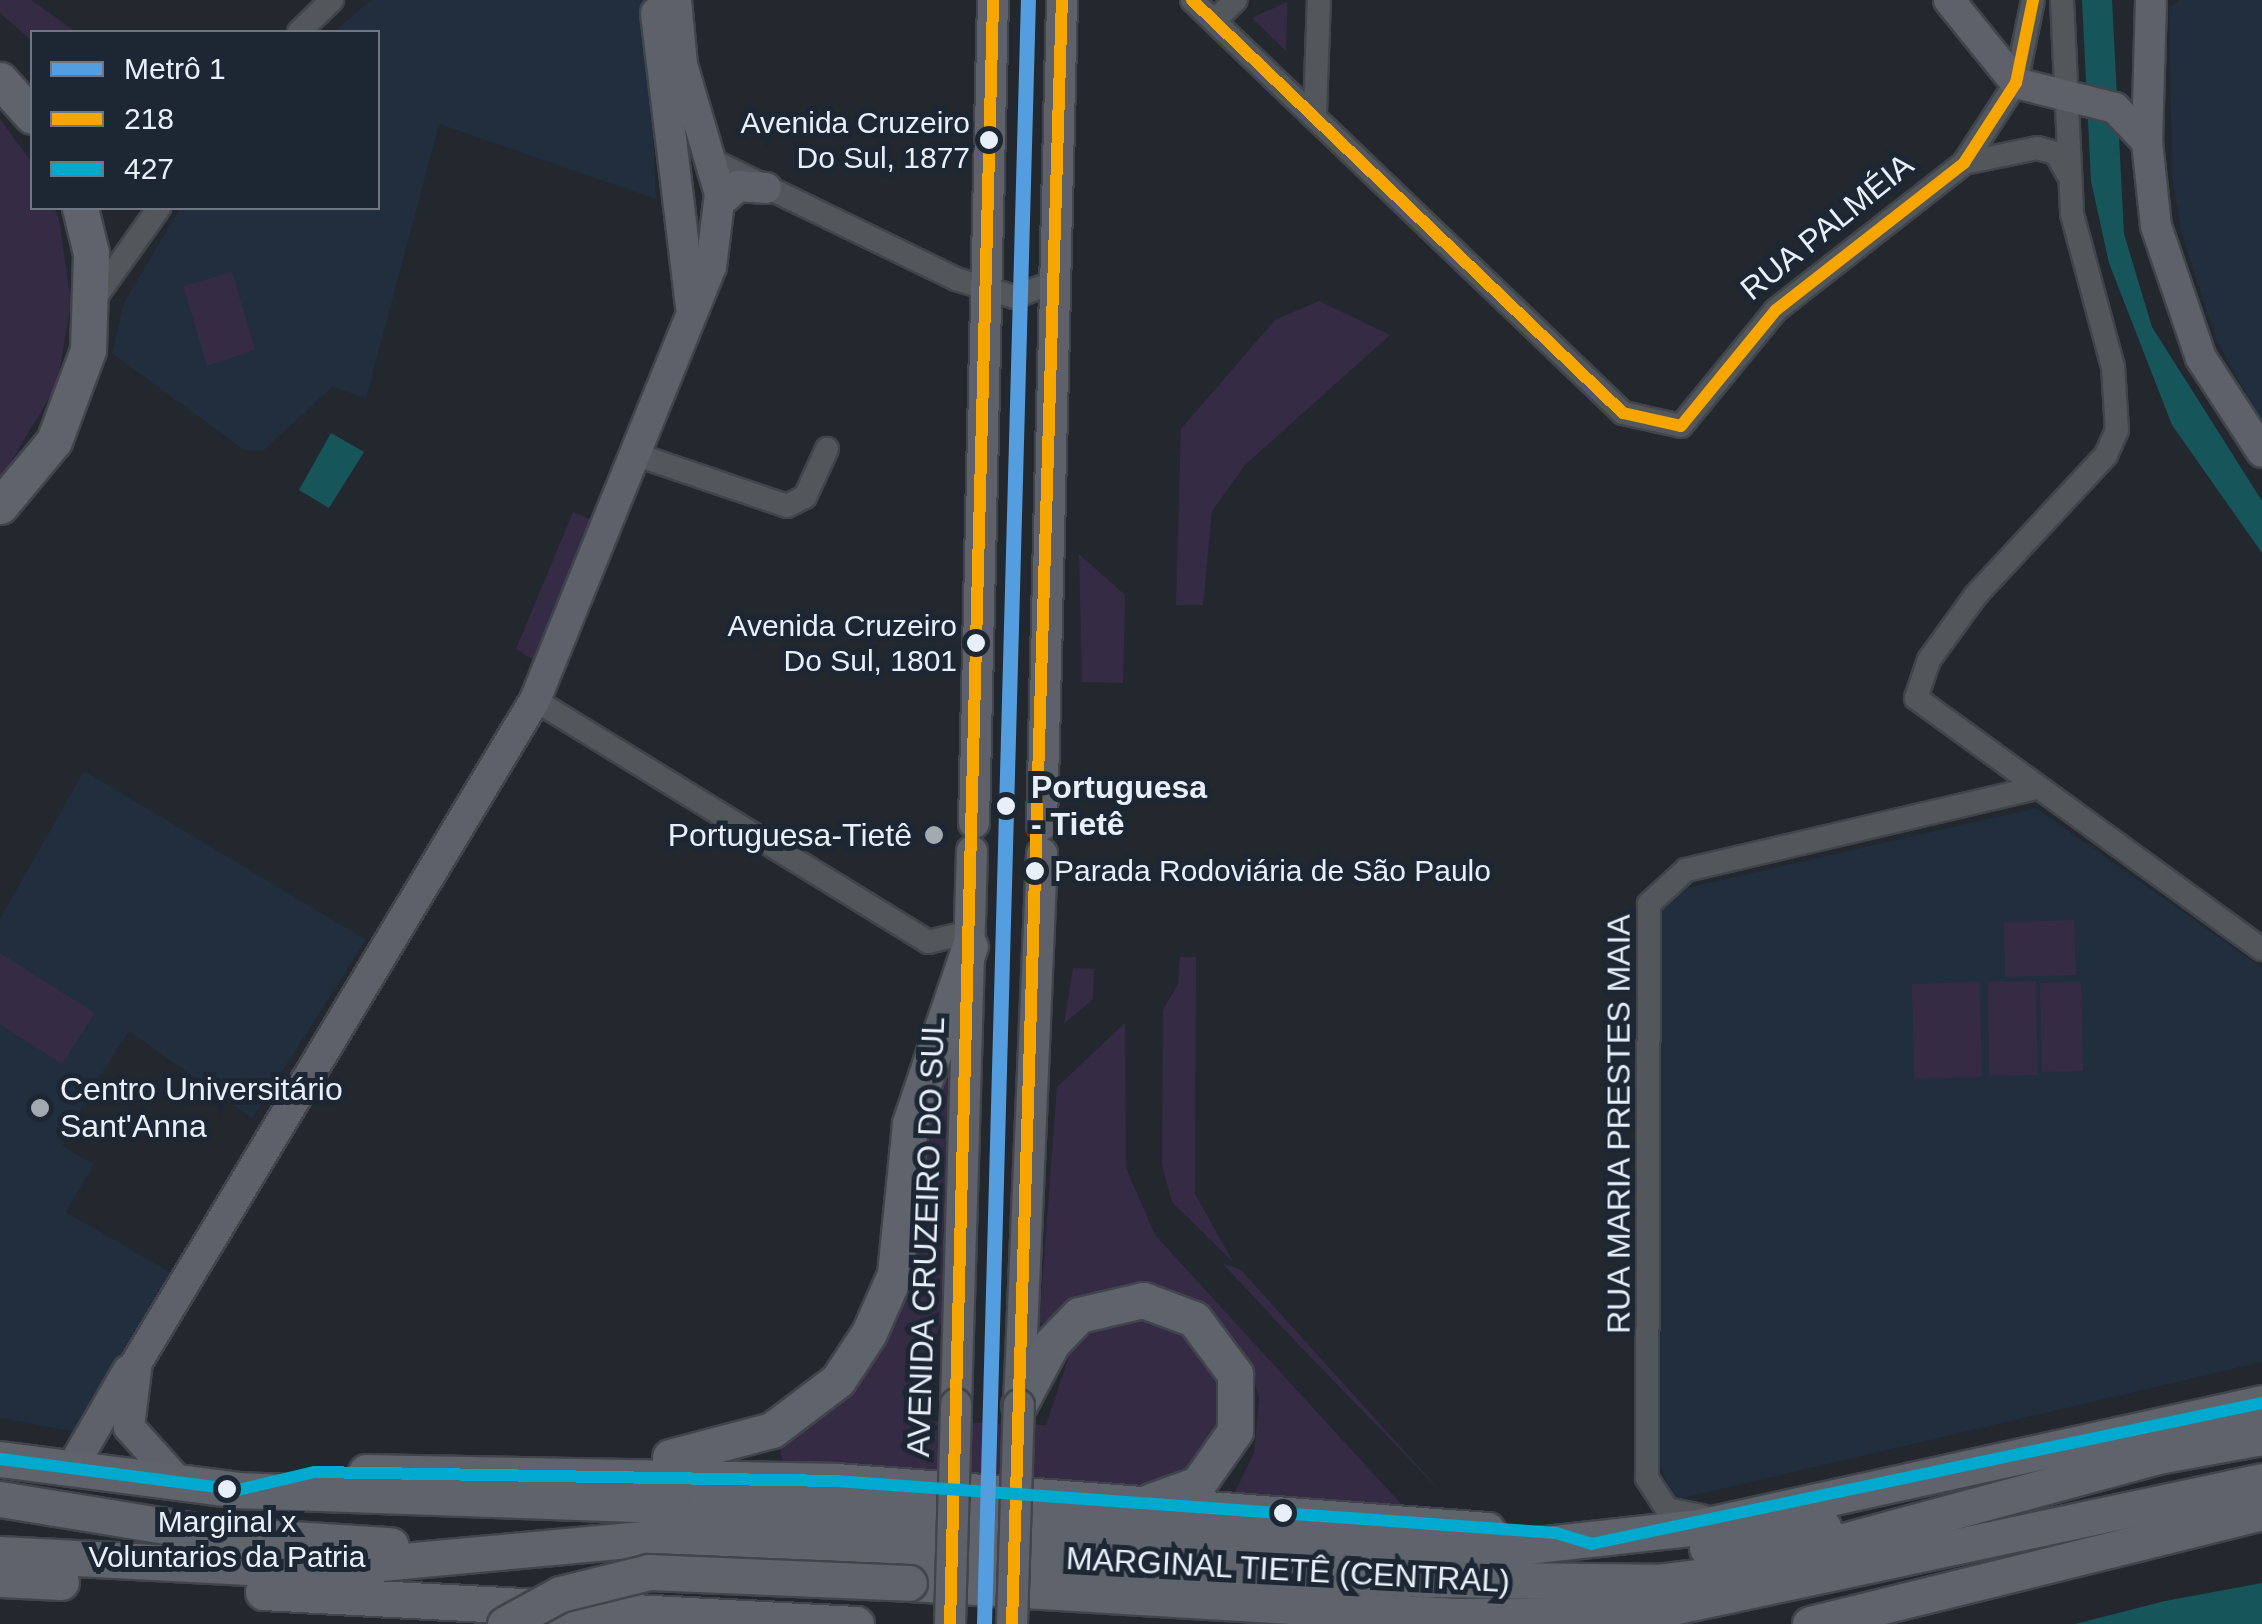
<!DOCTYPE html>
<meta charset="utf-8">
<style>
body{margin:0}
#map{position:relative;width:2262px;height:1624px;overflow:hidden;background:#22282e;font-family:Arial,sans-serif}
div>[style]{position:absolute}
.built>*{inset:0;background:#202e3e}
.green>*{inset:0;background:#362b45}
.water>*{inset:0;background:#16565b}
.roads{filter:drop-shadow(2px 0 #41454b) drop-shadow(-2px 0 #41454b) drop-shadow(0 2px #41454b) drop-shadow(0 -2px #41454b)}
.minor>*{height:22px;margin:-11px;padding:0 11px;transform-origin:11px;border-radius:11px;background:#52575c}
.major>*{height:30px;margin:-15px;padding:0 15px;transform-origin:15px;border-radius:15px;background:#5e616a}
.highway>*{height:35px;margin:-17.5px;padding:0 17.5px;transform-origin:17.5px;border-radius:17.5px;background:#5e636c}
.bridges{filter:drop-shadow(2px 0 #41454b) drop-shadow(-2px 0 #41454b) drop-shadow(0 2px #41454b) drop-shadow(0 -2px #41454b)}
.major-bridge>*{height:30px;margin:-15px;padding:0 15px;transform-origin:15px;border-radius:15px;background:#5e616a}
.highway-bridge>*{height:35px;margin:-17.5px;padding:0 17.5px;transform-origin:17.5px;border-radius:17.5px;background:#5e636c}
.bus-1>*{height:12px;margin:-6px;padding:0 6px;transform-origin:6px;border-radius:6px;background:#f7a600}
.bus-2>*{height:12px;margin:-6px;padding:0 6px;transform-origin:6px;border-radius:6px;background:#00a9ce}
.metro-1>*{height:15px;margin:-7.5px;padding:0 7.5px;transform-origin:7.5px;border-radius:7.5px;background:#549edf}
.dots>*{width:28px;height:28px;translate:-50% -50%;box-sizing:border-box;border:5px solid #1d2733;border-radius:50%}
span{translate:-50% -50%;white-space:nowrap;text-align:center;line-height:1.15;-webkit-text-stroke:10px #1d2733;paint-order:stroke}
.bus-label{font-size:30px;color:#e8eff8}
.right{translate:-100% -50%;text-align:right}
.left{translate:0 -50%;text-align:left}
.street-label{font-size:32px;color:#e8eff8}
.stop-label{font-size:32px;color:#e8eff8;font-weight:700}
.poi-label{font-size:32px;color:#e8eff8}
.legend{position:absolute;left:30px;top:30px;width:350px;height:180px;box-sizing:border-box;background:#1d2733;border:2px solid #6e7782;margin:0;padding:12px 18px;list-style:none;font-size:30px;color:#e8eff8}
.legend li{display:flex;align-items:center;gap:20px;height:50px}
.legend b{width:50px;border:2px solid #6e7782}
</style>
<div id="map">
<div class="built">
<i style="clip-path:polygon(371px 0,648px 0,656px 199px,439px 124px,366px 398px,332px 387px,264px 450px,244px 450px,112px 353px,124px 303px,180px 208px,378px 208px,378px 32px,334px 32px)"></i>
<i style="clip-path:polygon(2180px 0,2262px 0,2262px 422px,2216px 339px,2182px 235px,2172px 176px,2169px 8px)"></i>
<i style="clip-path:polygon(84px 771px,366px 940px,252px 1118px,129px 1031px,87px 1096px,62px 1146px,94px 1164px,66px 1212px,171px 1273px,82px 1433px,0 1418px,0 919px)"></i>
<i style="clip-path:polygon(2036px 808px,2262px 968px,2262px 1362px,1674px 1500px,1658px 1460px,1657px 916px,1665px 893px)"></i>
</div>
<div class="green">
<i style="clip-path:polygon(0 0,31px 0,76px 32px,32px 32px,32px 41px,0 13px)"></i>
<i style="clip-path:polygon(1287px 2px,1287px 19px,1286px 51px,1252px 18px)"></i>
<i style="clip-path:polygon(0 119px,32px 163px,32px 208px,54px 208px,59px 219px,71px 303px,57px 385px,0 480px)"></i>
<i style="clip-path:polygon(232px 272px,255px 350px,207px 366px,183px 286px)"></i>
<i style="clip-path:polygon(1319px 301px,1390px 335px,1245px 465px,1212px 511px,1203px 605px,1176px 605px,1181px 429px,1275px 320px)"></i>
<i style="clip-path:polygon(573px 512px,590px 519px,534px 660px,516px 649px)"></i>
<i style="clip-path:polygon(1079px 554px,1125px 595px,1123px 683px,1082px 682px)"></i>
<i style="clip-path:polygon(2074px 920px,2076px 975px,2005px 977px,2004px 922px)"></i>
<i style="clip-path:polygon(0 953px,95px 1013px,62px 1064px,0 1024px)"></i>
<i style="clip-path:polygon(1180px 957px,1196px 957px,1195px 1194px,1233px 1262px,1172px 1202px,1162px 1165px,1163px 1010px,1178px 984px)"></i>
<i style="clip-path:polygon(1073px 968px,1094px 969px,1093px 999px,1064px 1024px)"></i>
<i style="clip-path:polygon(2036px 981px,2038px 1075px,1989px 1076px,1988px 982px)"></i>
<i style="clip-path:polygon(1980px 982px,1982px 1077px,1914px 1079px,1912px 984px)"></i>
<i style="clip-path:polygon(2081px 982px,2083px 1071px,2042px 1072px,2040px 983px)"></i>
<i style="clip-path:polygon(1125px 1023px,1126px 1168px,1155px 1235px,1402px 1505px,1234px 1494px,1254px 1453px,1259px 1398px,1247px 1356px,1206px 1309px,1126px 1286px,1089px 1295px,1039px 1325px,1057px 1087px)"></i>
<i style="clip-path:polygon(951px 1056px,946px 1311px,925px 1362px,927px 1421px,1046px 1425px,1073px 1344px,1105px 1325px,1147px 1320px,1186px 1333px,1214px 1360px,1225px 1415px,1196px 1466px,1148px 1485px,783px 1462px,779px 1444px,843px 1390px)"></i>
<i style="clip-path:polygon(1222px 1263px,1241px 1270px,1444px 1495px,1297px 1343px)"></i>
</div>
<div class="water">
<i style="clip-path:polygon(2082px 0,2112px 0,2124px 234px,2152px 327px,2262px 501px,2262px 553px,2172px 425px,2109px 263px,2091px 181px)"></i>
<i style="clip-path:polygon(331px 433px,364px 452px,329px 508px,299px 490px)"></i>
<i style="clip-path:polygon(2262px 1583px,2262px 1624px,2075px 1624px,2165px 1601px)"></i>
</div>
<div class="roads">
<div class="minor">
<i style="left:1192px;top:0;width:597px;rotate:43.78deg"></i>
<i style="left:1623px;top:413px;width:59px;rotate:12.6deg"></i>
<i style="left:1681px;top:426px;width:150px;rotate:-50.7deg"></i>
<i style="left:1776px;top:310px;width:239px;rotate:-38deg"></i>
<i style="left:1964px;top:163px;width:95px;rotate:-57deg"></i>
<i style="left:2016px;top:83px;width:85px;rotate:-78.4deg"></i>
<i style="left:2062px;top:0;width:214px;rotate:87.3deg"></i>
<i style="left:2072px;top:214px;width:158px;rotate:75deg"></i>
<i style="left:2113px;top:367px;width:63px;rotate:86.4deg"></i>
<i style="left:2117px;top:430px;width:27px;rotate:114deg"></i>
<i style="left:2106px;top:455px;width:191px;rotate:132.9deg"></i>
<i style="left:1976px;top:595px;width:80px;rotate:125.9deg"></i>
<i style="left:1929px;top:660px;width:40px;rotate:108.9deg"></i>
<i style="left:1916px;top:698px;width:427px;rotate:36deg"></i>
<i style="left:1214px;top:21px;width:30px;rotate:-44deg"></i>
<i style="left:299px;top:32px;width:46px;rotate:-44.1deg"></i>
<i style="left:1315px;top:112px;width:112px;rotate:-88deg"></i>
<i style="left:711px;top:160px;width:272px;rotate:25.9deg"></i>
<i style="left:956px;top:279px;width:61px;rotate:17.2deg"></i>
<i style="left:1014px;top:297px;width:46px;rotate:-20.4deg"></i>
<i style="left:1964px;top:163px;width:75px;rotate:-11.6deg"></i>
<i style="left:2037px;top:148px;width:20px;rotate:15deg"></i>
<i style="left:2056px;top:153px;width:23px;rotate:61deg"></i>
<i style="left:93px;top:301px;width:114px;rotate:-54.6deg"></i>
<i style="left:640px;top:456px;width:155px;rotate:18.8deg"></i>
<i style="left:787px;top:506px;width:20px;rotate:-27deg"></i>
<i style="left:805px;top:497px;width:53px;rotate:-65.4deg"></i>
<i style="left:535px;top:700px;width:462px;rotate:31.6deg"></i>
<i style="left:928px;top:942px;width:43px;rotate:-13.4deg"></i>
<i style="left:1702px;top:1516px;width:36px;rotate:-169deg"></i>
<i style="left:1667px;top:1509px;width:37px;rotate:-123deg"></i>
<i style="left:1647px;top:1478px;width:574px;rotate:-89.8deg"></i>
<i style="left:1649px;top:904px;width:50px;rotate:-42.6deg"></i>
<i style="left:1686px;top:870px;width:355px;rotate:-13.2deg"></i>
</div>
<div class="major">
<i style="left:1949px;top:0;width:107px;rotate:51.1deg"></i>
<i style="left:2016px;top:83px;width:102px;rotate:14.2deg"></i>
<i style="left:2115px;top:108px;width:47px;rotate:46.7deg"></i>
<i style="left:2151px;top:0;width:142px;rotate:91.6deg"></i>
<i style="left:2147px;top:142px;width:84px;rotate:83.9deg"></i>
<i style="left:2156px;top:226px;width:139px;rotate:71.2deg"></i>
<i style="left:2201px;top:358px;width:112px;rotate:57deg"></i>
<i style="left:656px;top:13px;width:296px;rotate:83.2deg"></i>
<i style="left:721px;top:201px;width:23px;rotate:-41deg"></i>
<i style="left:738px;top:186px;width:28px;rotate:4deg"></i>
<i style="left:974px;top:823px;width:823px;rotate:-88.68deg"></i>
<i style="left:1042px;top:825px;width:825px;rotate:-88.61deg"></i>
<i style="left:956px;top:1404px;width:553px;rotate:-88.34deg"></i>
<i style="left:1019px;top:1405px;width:552px;rotate:-87.61deg"></i>
<i style="left:70px;top:1471px;width:116px;rotate:-59.9deg"></i>
<i style="left:181px;top:1485px;width:78px;rotate:-131.9deg"></i>
<i style="left:129px;top:1427px;width:65px;rotate:-83deg"></i>
<i style="left:137px;top:1362px;width:772px;rotate:-58.99deg"></i>
<i style="left:535px;top:700px;width:467px;rotate:-67.9deg"></i>
<i style="left:711px;top:267px;width:74px;rotate:-83deg"></i>
<i style="left:720px;top:194px;width:134px;rotate:-106.4deg"></i>
<i style="left:682px;top:65px;width:65px;rotate:-95.3deg"></i>
</div>
<div class="highway">
<i style="left:0;top:80px;width:48px;rotate:48.4deg"></i>
<i style="left:0;top:506px;width:85px;rotate:-50.3deg"></i>
<i style="left:54px;top:441px;width:97px;rotate:-69.5deg"></i>
<i style="left:88px;top:350px;width:97px;rotate:-88.2deg"></i>
<i style="left:91px;top:253px;width:46px;rotate:-103.7deg"></i>
<i style="left:1019px;top:1405px;width:70px;rotate:-62deg"></i>
<i style="left:1052px;top:1343px;width:39px;rotate:-46deg"></i>
<i style="left:1079px;top:1315px;width:66px;rotate:-13.2deg"></i>
<i style="left:1143px;top:1300px;width:54px;rotate:20.4deg"></i>
<i style="left:1194px;top:1319px;width:69px;rotate:53.3deg"></i>
<i style="left:1235px;top:1374px;width:57px;rotate:90deg"></i>
<i style="left:1235px;top:1431px;width:65px;rotate:124.9deg"></i>
<i style="left:1198px;top:1484px;width:50px;rotate:160.1deg"></i>
<i style="left:670px;top:1457px;width:106px;rotate:-14.8deg"></i>
<i style="left:772px;top:1430px;width:83px;rotate:-37.1deg"></i>
<i style="left:838px;top:1380px;width:56px;rotate:-56.6deg"></i>
<i style="left:869px;top:1333px;width:64px;rotate:-66.2deg"></i>
<i style="left:895px;top:1274px;width:152px;rotate:-84.3deg"></i>
<i style="left:910px;top:1123px;width:187px;rotate:-71.3deg"></i>
<i style="left:0;top:1459px;width:240px;rotate:7.4deg"></i>
<i style="left:238px;top:1490px;width:467px;rotate:2deg"></i>
<i style="left:705px;top:1506px;width:769px;rotate:3.43deg"></i>
<i style="left:1473px;top:1552px;width:226px;rotate:-6.3deg"></i>
<i style="left:1698px;top:1527px;width:577px;rotate:-12.4deg"></i>
<i style="left:366px;top:1472px;width:470px;rotate:1.1deg"></i>
<i style="left:836px;top:1481px;width:653px;rotate:4.3deg"></i>
<i style="left:0;top:1499px;width:217px;rotate:9.3deg"></i>
<i style="left:214px;top:1534px;width:177px;rotate:3.6deg"></i>
<i style="left:1707px;top:1548px;width:118px;rotate:-10.3deg"></i>
<i style="left:0;top:1554px;width:306px;rotate:3deg"></i>
<i style="left:306px;top:1570px;width:359px;rotate:-5.3deg"></i>
<i style="left:663px;top:1537px;width:761px;rotate:3.16deg"></i>
<i style="left:1423px;top:1579px;width:232px;rotate:0.7deg"></i>
<i style="left:1655px;top:1582px;width:66px;rotate:-6.9deg"></i>
<i style="left:1721px;top:1574px;width:453px;rotate:-15.1deg"></i>
<i style="left:2158px;top:1456px;width:106px;rotate:-10.4deg"></i>
<i style="left:0;top:1579px;width:61px;rotate:2.8deg"></i>
<i style="left:909px;top:1583px;width:548px;rotate:3.45deg"></i>
<i style="left:1456px;top:1616px;width:184px;rotate:-0.6deg"></i>
<i style="left:1640px;top:1614px;width:636px;rotate:-12.07deg"></i>
<i style="left:263px;top:1592px;width:594px;rotate:3.09deg"></i>
<i style="left:1810px;top:1624px;width:466px;rotate:-13.9deg"></i>
</div>
</div>
<div class="bridges">
<div class="major-bridge">
<i style="left:950px;top:1624px;width:220px;rotate:-88.4deg"></i>
<i style="left:1012px;top:1624px;width:219px;rotate:-88.2deg"></i>
</div>
<div class="highway-bridge">
<i style="left:505px;top:1624px;width:63px;rotate:-28.6deg"></i>
<i style="left:560px;top:1594px;width:92px;rotate:-13.9deg"></i>
<i style="left:649px;top:1572px;width:260px;rotate:2.4deg"></i>
</div>
</div>
<div class="bus-1">
<i style="left:1192px;top:0;width:597px;rotate:43.78deg"></i>
<i style="left:1623px;top:413px;width:59px;rotate:12.6deg"></i>
<i style="left:1681px;top:426px;width:150px;rotate:-50.7deg"></i>
<i style="left:1776px;top:310px;width:239px;rotate:-38deg"></i>
<i style="left:1964px;top:163px;width:95px;rotate:-57deg"></i>
<i style="left:2016px;top:83px;width:85px;rotate:-78.4deg"></i>
<i style="left:950px;top:1624px;width:1625px;rotate:-88.48deg"></i>
<i style="left:1012px;top:1624px;width:1625px;rotate:-88.24deg"></i>
</div>
<div class="bus-2">
<i style="left:0;top:1459px;width:240px;rotate:7.4deg"></i>
<i style="left:238px;top:1490px;width:79px;rotate:-13.2deg"></i>
<i style="left:315px;top:1472px;width:521px;rotate:0.99deg"></i>
<i style="left:836px;top:1481px;width:722px;rotate:4.13deg"></i>
<i style="left:1556px;top:1533px;width:37px;rotate:17deg"></i>
<i style="left:1591px;top:1544px;width:686px;rotate:-11.87deg"></i>
</div>
<div class="metro-1">
<i style="left:984px;top:1624px;width:1625px;rotate:-88.45deg"></i>
</div>
<div class="dots">
<i style="left:989px;top:140px;background:#e8eff8"></i>
<i style="left:976px;top:643px;background:#e8eff8"></i>
<i style="left:1006px;top:806px;background:#e8eff8"></i>
<i style="left:934px;top:835px;background:#a3a9b1"></i>
<i style="left:1035px;top:871px;background:#e8eff8"></i>
<i style="left:40px;top:1108px;background:#a3a9b1"></i>
<i style="left:227px;top:1489px;background:#e8eff8"></i>
<i style="left:1283px;top:1513px;background:#e8eff8"></i>
</div>
<div class="bus-label">
<span class="right" style="left:970px;top:140px">Avenida Cruzeiro<br>Do Sul, 1877</span>
<span class="right" style="left:957px;top:643px">Avenida Cruzeiro<br>Do Sul, 1801</span>
<span class="left" style="left:1054px;top:871px">Parada Rodoviária de São Paulo</span>
<span style="left:227px;top:1539px">Marginal x<br>Voluntarios da Patria</span>
</div>
<div class="street-label">
<span style="left:1827px;top:227px;rotate:-39deg">RUA PALMÉIA</span>
<span style="left:1619px;top:1124px;rotate:-90deg">RUA MARIA PRESTES MAIA</span>
<span style="left:926px;top:1237px;rotate:-88deg">AVENIDA CRUZEIRO DO SUL</span>
<span style="left:1288px;top:1570px;rotate:3deg">MARGINAL TIETÊ (CENTRAL)</span>
</div>
<div class="stop-label">
<span class="left" style="left:1031px;top:806px">Portuguesa<br>- Tietê</span>
</div>
<div class="poi-label">
<span class="right" style="left:912px;top:835px">Portuguesa-Tietê</span>
<span class="left" style="left:60px;top:1108px">Centro Universitário<br>Sant'Anna</span>
</div>
<ul class="legend">
<li><b style="height:12px;background:#549edf"></b>Metrô 1</li>
<li><b style="height:12px;background:#f7a600"></b>218</li>
<li><b style="height:12px;background:#00a9ce"></b>427</li>
</ul>
</div>
